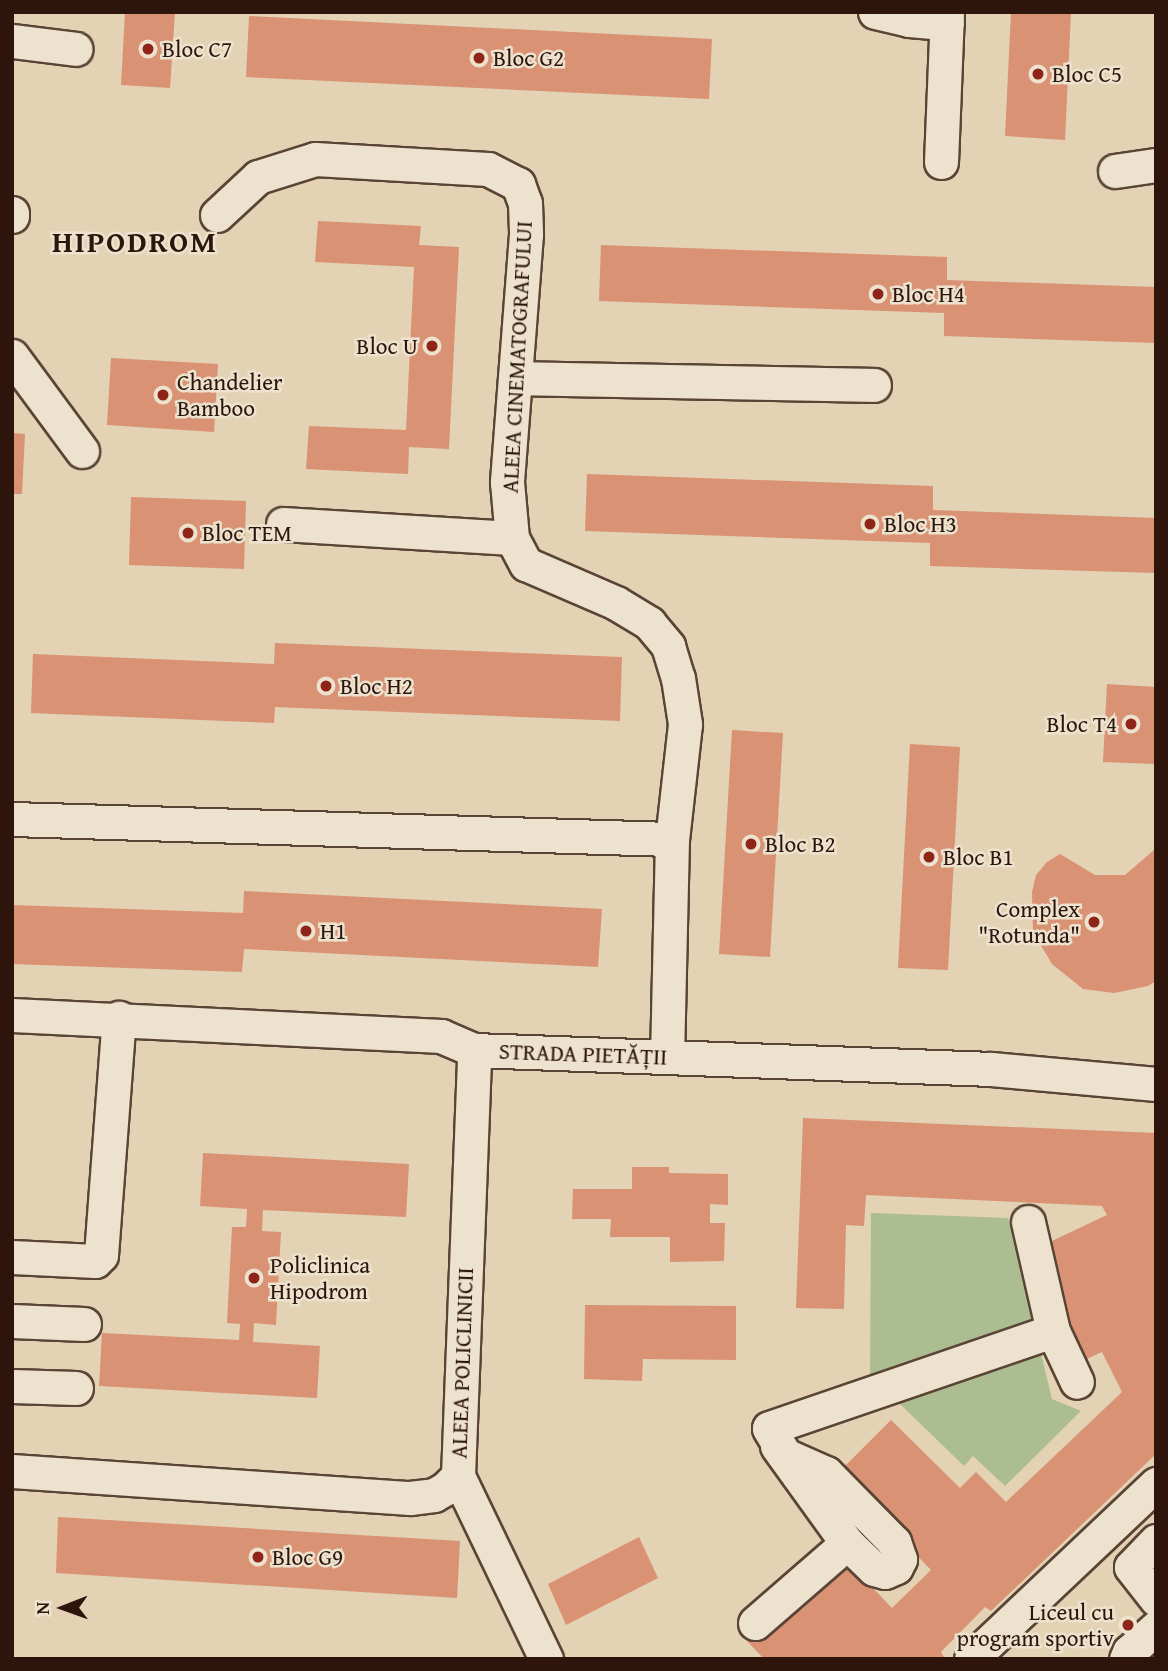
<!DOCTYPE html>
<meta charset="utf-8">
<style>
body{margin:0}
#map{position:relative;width:1168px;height:1671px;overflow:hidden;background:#e3d2b4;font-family:"Gentium Book Plus",serif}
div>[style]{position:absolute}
.green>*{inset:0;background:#adbd92}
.building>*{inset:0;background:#d99273}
.roads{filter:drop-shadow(2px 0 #5a4436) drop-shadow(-2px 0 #5a4436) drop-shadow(0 2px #5a4436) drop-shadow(0 -2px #5a4436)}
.minor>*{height:33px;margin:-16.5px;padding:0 16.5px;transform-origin:16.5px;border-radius:16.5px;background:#ede2ce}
.dots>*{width:19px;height:19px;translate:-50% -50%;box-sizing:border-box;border:4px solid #ede2ce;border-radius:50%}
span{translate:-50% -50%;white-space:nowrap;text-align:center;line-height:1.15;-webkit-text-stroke:5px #ede2ce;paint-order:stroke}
.poi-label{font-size:23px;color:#2d150c}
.left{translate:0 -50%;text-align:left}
.right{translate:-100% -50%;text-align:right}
.street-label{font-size:23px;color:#2d150c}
.district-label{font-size:30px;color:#2d150c;font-weight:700;letter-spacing:2px}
.frame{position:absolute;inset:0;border:14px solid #2d150c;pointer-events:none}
.north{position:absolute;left:28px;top:1573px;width:70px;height:70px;-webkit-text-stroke:5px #ede2ce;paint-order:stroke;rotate:269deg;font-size:19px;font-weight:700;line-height:28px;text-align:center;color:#2d150c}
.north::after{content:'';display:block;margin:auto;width:24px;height:32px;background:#2d150c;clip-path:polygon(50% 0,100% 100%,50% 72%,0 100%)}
</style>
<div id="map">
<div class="green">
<i style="clip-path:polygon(871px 1213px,1008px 1218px,1052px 1399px,1081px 1411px,1005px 1486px,973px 1456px,964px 1466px,870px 1375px)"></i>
</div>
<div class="building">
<i style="clip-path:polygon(125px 12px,175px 12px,170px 88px,121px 85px)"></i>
<i style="clip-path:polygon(1011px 12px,1071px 12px,1065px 140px,1005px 136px)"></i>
<i style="clip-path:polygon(249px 16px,712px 39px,709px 99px,246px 77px)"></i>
<i style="clip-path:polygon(318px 221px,421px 226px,419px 245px,459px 247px,449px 449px,409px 447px,408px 474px,306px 469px,309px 426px,406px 430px,414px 267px,315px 262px)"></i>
<i style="clip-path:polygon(601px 245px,947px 257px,947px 280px,1156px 287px,1156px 343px,944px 336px,944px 313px,599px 301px)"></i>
<i style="clip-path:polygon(111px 358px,218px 364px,214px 432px,107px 425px)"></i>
<i style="clip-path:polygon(12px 433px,25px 434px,22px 494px,12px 494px)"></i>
<i style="clip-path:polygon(587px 474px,933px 486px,933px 510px,1156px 518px,1156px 573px,930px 566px,930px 543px,585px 531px)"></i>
<i style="clip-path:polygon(131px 497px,246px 501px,244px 569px,129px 565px)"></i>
<i style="clip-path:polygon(275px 643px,622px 657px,620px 721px,275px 707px,274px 723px,31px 713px,33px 654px,274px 664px)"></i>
<i style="clip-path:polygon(1107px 684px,1156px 687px,1156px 764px,1103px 762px)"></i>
<i style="clip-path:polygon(732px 730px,783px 733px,770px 957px,719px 954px)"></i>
<i style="clip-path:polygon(910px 744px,960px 747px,948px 970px,898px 968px)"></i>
<i style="clip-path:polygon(1154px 850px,1156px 981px,1148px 986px,1114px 993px,1083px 989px,1052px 964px,1033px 932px,1032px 892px,1036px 875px,1047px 862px,1060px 854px,1095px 875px,1125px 875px)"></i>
<i style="clip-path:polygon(244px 891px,602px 909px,598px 967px,244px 949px,242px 972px,12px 964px,12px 905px,243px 913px)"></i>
<i style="clip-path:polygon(803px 1118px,1156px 1133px,1156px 1454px,991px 1611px,985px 1607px,941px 1652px,945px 1659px,764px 1659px,747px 1641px,792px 1598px,802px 1609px,848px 1562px,892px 1608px,931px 1570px,899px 1537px,823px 1488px,891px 1420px,960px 1488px,976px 1472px,1006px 1502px,1122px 1392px,1102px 1352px,1082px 1361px,1037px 1248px,1107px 1215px,1102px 1206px,866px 1195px,864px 1226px,846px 1225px,844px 1309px,796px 1308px)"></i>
<i style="clip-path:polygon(203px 1153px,409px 1164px,406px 1217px,263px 1210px,262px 1231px,281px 1232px,276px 1325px,254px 1323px,253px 1342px,320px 1346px,317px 1398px,99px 1386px,102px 1333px,239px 1340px,240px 1324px,227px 1323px,232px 1227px,246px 1227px,247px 1209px,200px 1206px)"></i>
<i style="clip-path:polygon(632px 1167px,669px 1167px,669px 1173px,728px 1174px,728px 1205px,710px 1204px,710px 1223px,725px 1223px,724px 1261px,670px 1262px,670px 1237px,610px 1237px,611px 1219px,572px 1219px,573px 1189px,632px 1189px)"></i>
<i style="clip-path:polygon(585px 1305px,736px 1306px,736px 1360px,643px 1359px,642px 1381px,584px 1379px)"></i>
<i style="clip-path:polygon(58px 1517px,460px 1541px,457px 1598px,56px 1573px)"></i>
<i style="clip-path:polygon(639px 1537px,658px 1578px,566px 1625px,548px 1584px)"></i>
</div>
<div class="roads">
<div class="minor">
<i style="left:875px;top:12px;width:35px;rotate:13deg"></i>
<i style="left:909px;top:20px;width:38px;rotate:5deg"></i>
<i style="left:12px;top:41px;width:64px;rotate:7.1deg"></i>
<i style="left:941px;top:162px;width:150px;rotate:-87.7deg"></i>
<i style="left:1115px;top:171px;width:41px;rotate:-8.3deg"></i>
<i style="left:12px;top:213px;width:3px;rotate:90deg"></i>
<i style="left:217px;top:215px;width:56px;rotate:-42.8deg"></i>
<i style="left:258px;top:177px;width:60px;rotate:-17.5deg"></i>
<i style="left:315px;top:159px;width:173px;rotate:3.3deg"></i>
<i style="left:488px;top:169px;width:34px;rotate:27deg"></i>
<i style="left:518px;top:184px;width:20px;rotate:70deg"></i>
<i style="left:525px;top:203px;width:31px;rotate:88deg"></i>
<i style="left:526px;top:234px;width:249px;rotate:94.4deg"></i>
<i style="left:507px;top:482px;width:56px;rotate:84.9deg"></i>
<i style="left:512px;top:538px;width:30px;rotate:62deg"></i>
<i style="left:526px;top:564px;width:98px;rotate:23.4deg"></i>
<i style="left:616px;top:603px;width:39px;rotate:31deg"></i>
<i style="left:649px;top:623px;width:30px;rotate:50deg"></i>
<i style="left:668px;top:646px;width:34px;rotate:73deg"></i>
<i style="left:678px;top:678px;width:47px;rotate:81.3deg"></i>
<i style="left:685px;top:724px;width:116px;rotate:96.4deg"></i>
<i style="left:672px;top:839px;width:218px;rotate:91.3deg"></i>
<i style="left:12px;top:356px;width:118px;rotate:53.6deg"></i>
<i style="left:515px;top:378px;width:359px;rotate:1.1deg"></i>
<i style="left:283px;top:524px;width:229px;rotate:3.5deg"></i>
<i style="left:12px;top:819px;width:660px;rotate:1.74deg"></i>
<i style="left:12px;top:1015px;width:430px;rotate:2.8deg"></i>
<i style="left:441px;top:1036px;width:36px;rotate:23deg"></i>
<i style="left:474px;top:1050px;width:517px;rotate:2.1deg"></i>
<i style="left:991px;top:1069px;width:166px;rotate:5.2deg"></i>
<i style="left:1028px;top:1222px;width:112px;rotate:77.1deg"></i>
<i style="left:12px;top:1257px;width:83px;rotate:2.8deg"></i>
<i style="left:95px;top:1261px;width:8px;rotate:-45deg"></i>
<i style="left:101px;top:1255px;width:238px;rotate:-85.7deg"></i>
<i style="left:12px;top:1321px;width:72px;rotate:2.4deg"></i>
<i style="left:12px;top:1386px;width:64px;rotate:1.8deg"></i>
<i style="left:777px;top:1446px;width:120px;rotate:54.2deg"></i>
<i style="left:847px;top:1543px;width:37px;rotate:44deg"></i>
<i style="left:874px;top:1569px;width:11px;rotate:15deg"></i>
<i style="left:885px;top:1572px;width:12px;rotate:-24deg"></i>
<i style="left:896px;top:1567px;width:9px;rotate:-63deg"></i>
<i style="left:900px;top:1559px;width:18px;rotate:-109deg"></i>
<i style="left:894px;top:1542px;width:97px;rotate:-134.6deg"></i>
<i style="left:826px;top:1473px;width:45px;rotate:-156.3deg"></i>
<i style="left:785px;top:1455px;width:31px;rotate:-121deg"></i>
<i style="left:769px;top:1428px;width:300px;rotate:-18.9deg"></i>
<i style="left:1053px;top:1331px;width:56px;rotate:64.8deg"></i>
<i style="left:12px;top:1471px;width:399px;rotate:3.9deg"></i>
<i style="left:410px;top:1498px;width:24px;rotate:-7deg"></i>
<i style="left:434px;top:1495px;width:14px;rotate:-30deg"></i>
<i style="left:446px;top:1488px;width:17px;rotate:-45deg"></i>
<i style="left:458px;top:1476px;width:426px;rotate:-87.8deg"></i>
<i style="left:458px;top:1476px;width:203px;rotate:64.3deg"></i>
<i style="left:1156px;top:1541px;width:36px;rotate:134deg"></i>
<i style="left:1131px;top:1567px;width:41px;rotate:52deg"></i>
<i style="left:755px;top:1623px;width:122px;rotate:-41deg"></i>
<i style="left:971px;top:1659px;width:255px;rotate:-43.4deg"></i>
<i style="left:1126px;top:1659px;width:8px;rotate:-67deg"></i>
<i style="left:1129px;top:1652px;width:36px;rotate:-42deg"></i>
</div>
</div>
<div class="dots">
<i style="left:148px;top:49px;background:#8f2418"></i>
<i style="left:479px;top:58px;background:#8f2418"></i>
<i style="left:1038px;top:74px;background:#8f2418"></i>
<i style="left:878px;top:294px;background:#8f2418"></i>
<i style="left:432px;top:346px;background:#8f2418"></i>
<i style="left:163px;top:395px;background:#8f2418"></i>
<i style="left:870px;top:524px;background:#8f2418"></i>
<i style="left:188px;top:533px;background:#8f2418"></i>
<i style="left:326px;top:686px;background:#8f2418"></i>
<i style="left:1131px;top:724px;background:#8f2418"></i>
<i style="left:751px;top:844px;background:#8f2418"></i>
<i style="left:929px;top:857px;background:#8f2418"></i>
<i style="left:1094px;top:922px;background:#8f2418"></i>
<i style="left:306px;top:931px;background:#8f2418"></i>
<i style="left:254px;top:1278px;background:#8f2418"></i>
<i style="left:258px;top:1557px;background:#8f2418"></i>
<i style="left:1128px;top:1625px;background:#8f2418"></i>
</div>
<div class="poi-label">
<span class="left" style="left:162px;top:49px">Bloc C7</span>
<span class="left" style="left:493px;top:58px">Bloc G2</span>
<span class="left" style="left:1052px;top:74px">Bloc C5</span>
<span class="left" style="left:892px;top:294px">Bloc H4</span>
<span class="right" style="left:418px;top:346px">Bloc U</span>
<span class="left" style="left:177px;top:395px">Chandelier<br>Bamboo</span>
<span class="left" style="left:884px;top:524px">Bloc H3</span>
<span class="left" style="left:202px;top:533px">Bloc TEM</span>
<span class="left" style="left:340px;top:686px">Bloc H2</span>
<span class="right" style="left:1117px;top:724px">Bloc T4</span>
<span class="left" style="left:765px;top:844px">Bloc B2</span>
<span class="left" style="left:943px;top:857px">Bloc B1</span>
<span class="right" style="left:1080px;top:922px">Complex<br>"Rotunda"</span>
<span class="left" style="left:320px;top:931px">H1</span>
<span class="left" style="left:270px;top:1278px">Policlinica<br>Hipodrom</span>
<span class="left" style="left:272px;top:1557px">Bloc G9</span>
<span class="right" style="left:1114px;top:1625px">Liceul cu<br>program sportiv</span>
</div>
<div class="street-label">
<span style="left:517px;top:357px;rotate:-87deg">ALEEA CINEMATOGRAFULUI</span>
<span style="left:583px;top:1054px;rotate:2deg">STRADA PIETĂȚII</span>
<span style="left:462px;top:1363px;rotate:-88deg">ALEEA POLICLINICII</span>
</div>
<div class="district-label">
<span style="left:135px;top:241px">HIPODROM</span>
</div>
<div class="frame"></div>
<div class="north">N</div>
</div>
